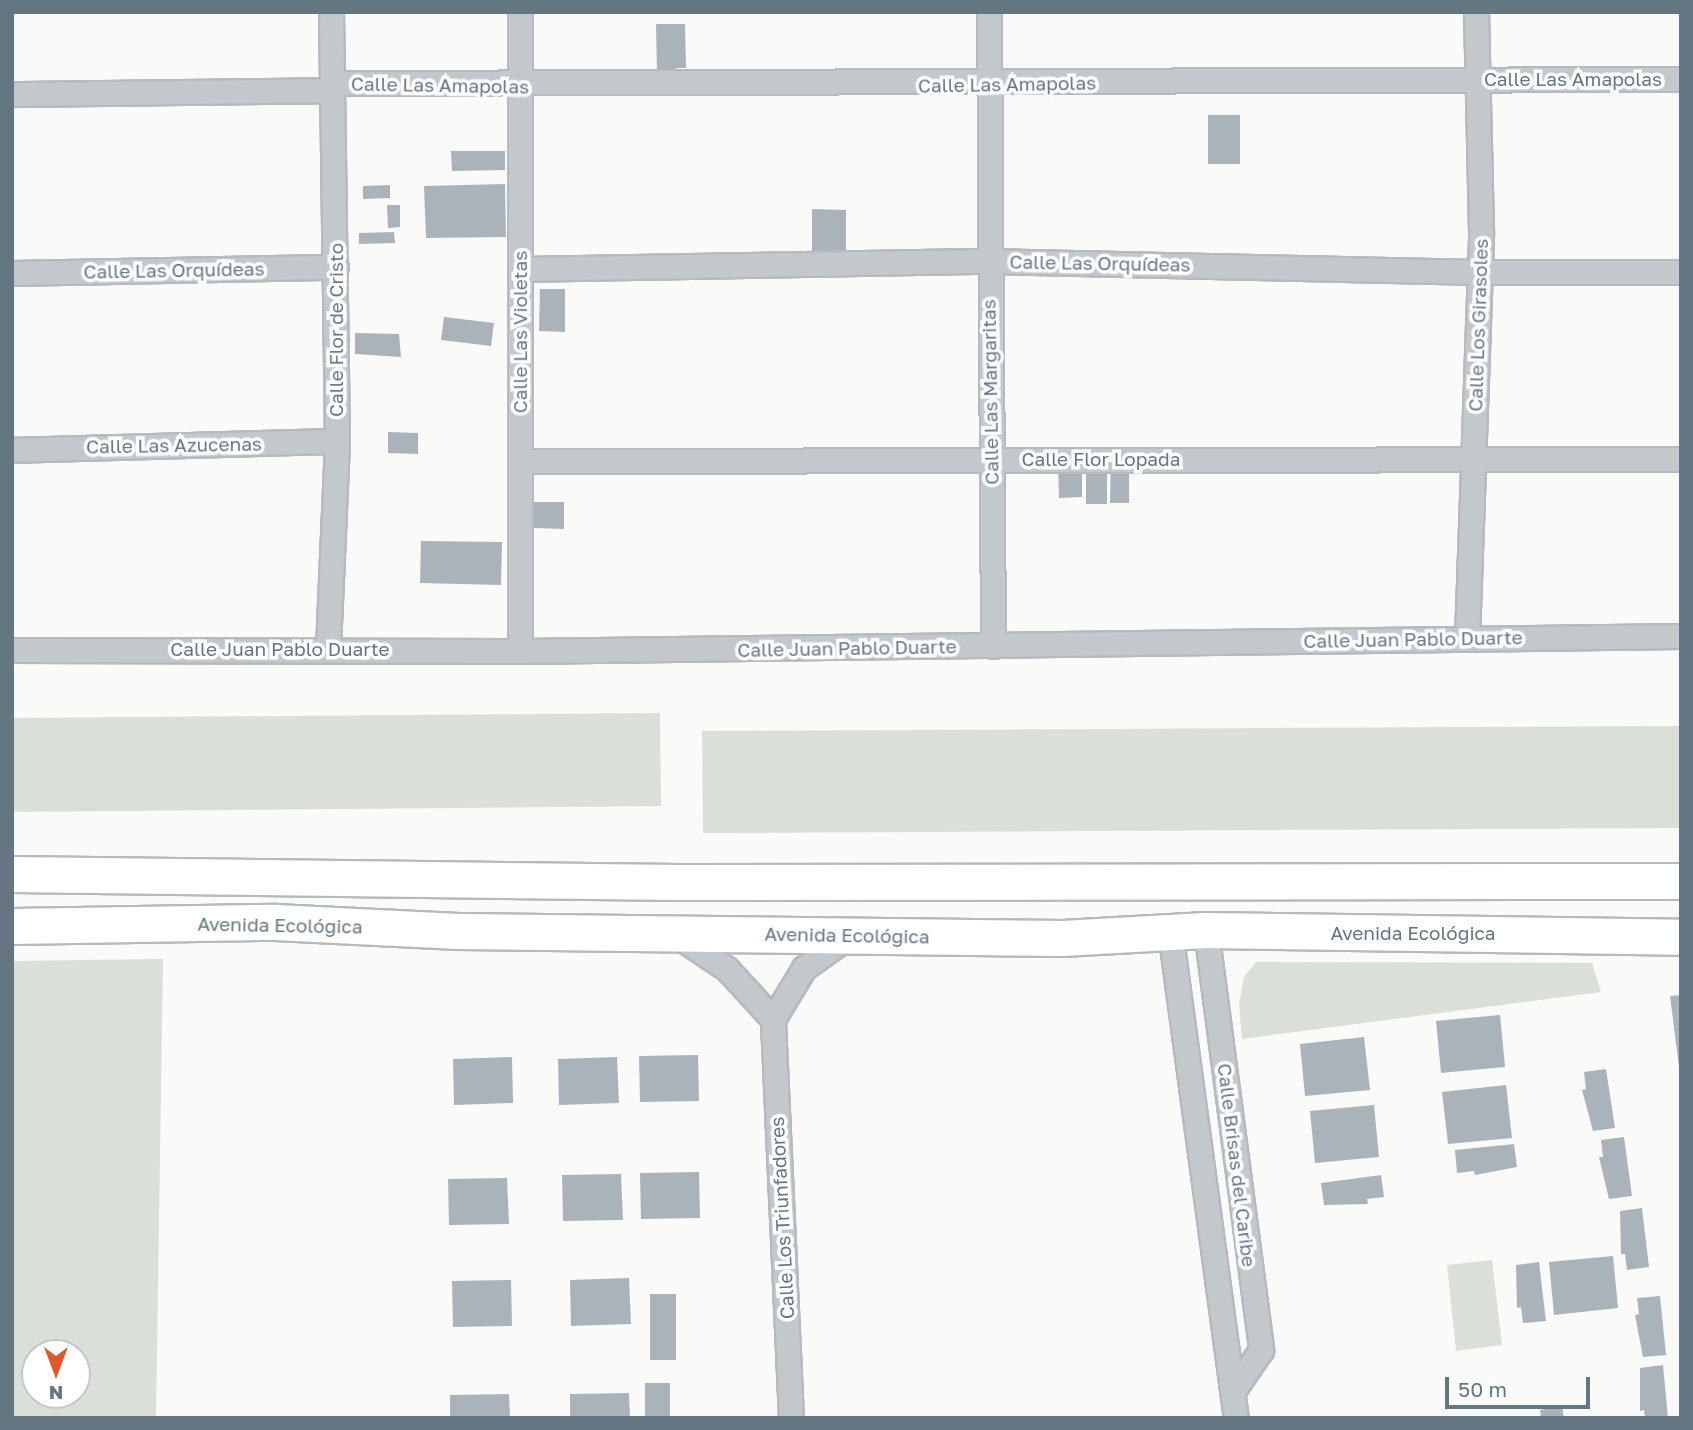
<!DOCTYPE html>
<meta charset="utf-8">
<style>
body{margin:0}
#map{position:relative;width:1693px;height:1430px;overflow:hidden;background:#fafaf8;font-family:"Golos Text",sans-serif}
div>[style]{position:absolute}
.green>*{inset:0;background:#dadfd7}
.building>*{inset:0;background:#aab3b9}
.roads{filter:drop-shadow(2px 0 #b5babe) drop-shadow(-2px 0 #b5babe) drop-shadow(0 2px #b5babe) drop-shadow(0 -2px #b5babe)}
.minor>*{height:23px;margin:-11.5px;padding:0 11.5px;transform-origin:11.5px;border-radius:11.5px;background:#c3c8cc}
.primary>*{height:35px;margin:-17.5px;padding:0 17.5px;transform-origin:17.5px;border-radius:17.5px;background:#fff}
span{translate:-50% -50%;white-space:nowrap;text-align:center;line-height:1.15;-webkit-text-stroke:7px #fff;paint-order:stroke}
.street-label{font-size:19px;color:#657683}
.frame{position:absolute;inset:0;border:14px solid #657683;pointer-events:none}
.north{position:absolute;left:21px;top:1339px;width:70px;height:70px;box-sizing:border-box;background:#fff;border:2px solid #c1c8cd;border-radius:50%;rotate:180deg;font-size:19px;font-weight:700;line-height:28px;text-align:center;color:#657683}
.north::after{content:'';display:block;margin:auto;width:24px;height:32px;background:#e4572e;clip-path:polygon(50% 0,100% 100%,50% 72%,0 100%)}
.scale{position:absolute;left:1445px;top:1377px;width:145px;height:32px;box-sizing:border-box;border:4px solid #657683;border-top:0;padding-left:9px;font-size:21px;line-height:24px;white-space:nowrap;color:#657683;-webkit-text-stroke:5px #fff;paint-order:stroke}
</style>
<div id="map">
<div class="green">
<i style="clip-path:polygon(660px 713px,661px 806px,12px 812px,12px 718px)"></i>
<i style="clip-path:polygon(1681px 726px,1681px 828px,703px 833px,702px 731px)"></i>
<i style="clip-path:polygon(evenodd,163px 959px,156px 1418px,12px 1418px,12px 961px,163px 959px,77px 1353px,77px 1395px,35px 1395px,35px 1353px,77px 1353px)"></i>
<i style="clip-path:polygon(1256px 962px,1592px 963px,1601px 992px,1242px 1039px,1239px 1004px,1244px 977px)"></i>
<i style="clip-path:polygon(1492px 1260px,1502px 1345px,1456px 1351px,1447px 1265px)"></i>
</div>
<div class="building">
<i style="clip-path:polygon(656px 24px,685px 24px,686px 68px,676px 68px,676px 74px,657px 74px)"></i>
<i style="clip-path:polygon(1208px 115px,1240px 115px,1240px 164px,1208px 164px)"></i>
<i style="clip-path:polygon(451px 151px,505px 151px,505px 170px,452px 171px)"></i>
<i style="clip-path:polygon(505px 184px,506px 237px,426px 238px,424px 186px)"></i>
<i style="clip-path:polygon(390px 185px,390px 198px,363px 199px,363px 186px)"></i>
<i style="clip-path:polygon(387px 205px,400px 205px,400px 227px,388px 228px)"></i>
<i style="clip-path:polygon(812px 209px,846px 210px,846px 256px,812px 256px)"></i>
<i style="clip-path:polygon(394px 232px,395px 243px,359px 244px,359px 233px)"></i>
<i style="clip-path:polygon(540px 289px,565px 289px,565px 332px,539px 331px)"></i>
<i style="clip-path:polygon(444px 317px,494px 323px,491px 346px,441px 340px)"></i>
<i style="clip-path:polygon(355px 333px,399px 334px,401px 357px,355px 354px)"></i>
<i style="clip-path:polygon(388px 432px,418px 433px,418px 454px,388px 453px)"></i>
<i style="clip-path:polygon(1111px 461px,1129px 461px,1129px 503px,1110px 503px)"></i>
<i style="clip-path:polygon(1082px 462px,1082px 497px,1059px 498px,1058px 463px)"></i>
<i style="clip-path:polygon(1086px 462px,1107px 462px,1107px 504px,1086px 504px)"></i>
<i style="clip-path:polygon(534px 502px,564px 502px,564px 529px,534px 528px)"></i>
<i style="clip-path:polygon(421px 541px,502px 542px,501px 585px,420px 583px)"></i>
<i style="clip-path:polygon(1681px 995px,1681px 1067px,1679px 1067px,1670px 996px)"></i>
<i style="clip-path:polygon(1500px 1015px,1505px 1067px,1441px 1073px,1436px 1021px)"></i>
<i style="clip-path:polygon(1364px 1037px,1370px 1090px,1305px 1096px,1300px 1044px)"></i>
<i style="clip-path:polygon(698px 1055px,699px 1101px,640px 1102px,639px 1056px)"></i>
<i style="clip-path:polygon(512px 1057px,513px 1103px,454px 1105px,453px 1059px)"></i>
<i style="clip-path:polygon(617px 1057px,619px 1103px,559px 1105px,558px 1059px)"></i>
<i style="clip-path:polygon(1606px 1069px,1615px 1128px,1593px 1131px,1582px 1090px,1586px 1089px,1584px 1072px)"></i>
<i style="clip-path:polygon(1506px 1085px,1512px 1138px,1448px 1144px,1442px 1092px)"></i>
<i style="clip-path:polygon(1374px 1105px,1379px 1157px,1315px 1163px,1310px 1111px)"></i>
<i style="clip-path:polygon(1624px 1137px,1632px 1196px,1609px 1199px,1599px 1157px,1603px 1157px,1601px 1140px)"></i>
<i style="clip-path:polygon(1514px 1144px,1517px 1167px,1475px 1175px,1474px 1171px,1457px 1173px,1455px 1150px)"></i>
<i style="clip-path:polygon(699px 1172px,700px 1218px,641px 1219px,640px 1173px)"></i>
<i style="clip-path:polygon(621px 1174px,623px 1220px,563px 1221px,562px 1175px)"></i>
<i style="clip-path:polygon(1381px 1175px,1384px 1197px,1367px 1199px,1368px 1204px,1324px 1205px,1321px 1183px)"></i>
<i style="clip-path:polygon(507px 1178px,509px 1224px,449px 1225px,448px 1179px)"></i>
<i style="clip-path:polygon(1642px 1208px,1649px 1267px,1627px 1270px,1625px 1254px,1621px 1254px,1620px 1211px)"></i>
<i style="clip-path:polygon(1613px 1256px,1618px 1308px,1554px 1315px,1549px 1262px)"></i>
<i style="clip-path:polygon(1539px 1262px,1546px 1321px,1523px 1323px,1521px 1307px,1517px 1308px,1516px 1265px)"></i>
<i style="clip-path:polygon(629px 1278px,631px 1324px,571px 1326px,570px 1280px)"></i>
<i style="clip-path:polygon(511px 1280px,512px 1326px,453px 1327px,452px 1281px)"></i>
<i style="clip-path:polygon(650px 1294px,676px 1294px,676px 1360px,650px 1360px)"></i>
<i style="clip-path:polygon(1660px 1296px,1666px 1355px,1643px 1357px,1635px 1315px,1639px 1314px,1637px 1298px)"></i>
<i style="clip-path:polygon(1663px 1365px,1668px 1418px,1645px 1418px,1644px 1410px,1640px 1411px,1640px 1368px)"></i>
<i style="clip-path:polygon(645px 1383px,670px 1383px,670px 1418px,645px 1418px)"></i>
<i style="clip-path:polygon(629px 1393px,630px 1418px,570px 1418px,570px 1394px)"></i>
<i style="clip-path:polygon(509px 1394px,510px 1418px,450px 1418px,450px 1395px)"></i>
<i style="clip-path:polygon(1562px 1406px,1564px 1418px,1541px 1418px,1540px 1410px)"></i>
</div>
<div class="roads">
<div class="minor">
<i style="left:520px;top:12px;width:639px;rotate:90deg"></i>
<i style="left:989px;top:12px;width:634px;rotate:89.64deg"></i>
<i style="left:332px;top:83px;width:1349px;rotate:-0.17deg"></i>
<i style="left:12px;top:94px;width:321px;rotate:-0.7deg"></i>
<i style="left:520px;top:269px;width:469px;rotate:-1deg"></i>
<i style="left:989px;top:261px;width:490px;rotate:1.3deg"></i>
<i style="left:1479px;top:272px;width:202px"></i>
<i style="left:12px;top:273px;width:324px;rotate:-1.1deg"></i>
<i style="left:12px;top:450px;width:325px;rotate:-1.6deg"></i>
<i style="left:520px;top:461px;width:1161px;rotate:-0.1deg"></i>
<i style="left:1467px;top:639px;width:408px;rotate:-88deg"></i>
<i style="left:1481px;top:231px;width:219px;rotate:-91.3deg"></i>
<i style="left:328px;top:648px;width:207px;rotate:-87.5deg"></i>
<i style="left:337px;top:441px;width:429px;rotate:-90.8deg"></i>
<i style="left:12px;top:650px;width:508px;rotate:0.11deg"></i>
<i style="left:520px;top:651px;width:1161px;rotate:-0.74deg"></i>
<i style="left:1206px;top:930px;width:424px;rotate:82.5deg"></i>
<i style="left:1261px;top:1350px;width:50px;rotate:124.3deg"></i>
<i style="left:1170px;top:931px;width:491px;rotate:82.3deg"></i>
<i style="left:679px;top:937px;width:58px;rotate:33.7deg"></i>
<i style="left:727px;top:969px;width:68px;rotate:47.4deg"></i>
<i style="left:791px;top:1418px;width:399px;rotate:-92.6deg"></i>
<i style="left:773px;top:1019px;width:60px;rotate:-58.7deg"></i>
<i style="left:804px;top:968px;width:52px;rotate:-35.5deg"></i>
</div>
<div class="primary">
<i style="left:12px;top:874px;width:667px;rotate:0.69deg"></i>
<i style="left:679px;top:882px;width:1002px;rotate:-0.06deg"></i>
<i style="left:12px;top:926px;width:263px;rotate:-0.9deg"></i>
<i style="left:275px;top:922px;width:183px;rotate:2.8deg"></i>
<i style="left:458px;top:931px;width:604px;rotate:0.66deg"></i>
<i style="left:1062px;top:938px;width:144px;rotate:-3.2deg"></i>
<i style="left:1206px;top:930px;width:475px;rotate:0.8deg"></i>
</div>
</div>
<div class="street-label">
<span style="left:1573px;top:79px">Calle Las Amapolas</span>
<span style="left:1007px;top:84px;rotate:-1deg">Calle Las Amapolas</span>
<span style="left:440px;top:85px;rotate:1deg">Calle Las Amapolas</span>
<span style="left:1100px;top:263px;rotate:1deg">Calle Las Orquídeas</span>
<span style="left:174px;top:270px;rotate:-1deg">Calle Las Orquídeas</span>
<span style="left:1478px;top:325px;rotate:-88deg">Calle Los Girasoles</span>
<span style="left:336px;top:330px;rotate:-90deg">Calle Flor de Cristo</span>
<span style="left:520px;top:332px;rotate:-90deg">Calle Las Violetas</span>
<span style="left:990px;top:392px;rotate:-91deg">Calle Las Margaritas</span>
<span style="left:174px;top:445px;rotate:-1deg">Calle Las Azucenas</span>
<span style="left:1101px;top:459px">Calle Flor Lopada</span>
<span style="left:1413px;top:639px;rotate:-1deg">Calle Juan Pablo Duarte</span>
<span style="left:847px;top:648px;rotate:-1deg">Calle Juan Pablo Duarte</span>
<span style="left:280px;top:649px">Calle Juan Pablo Duarte</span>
<span style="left:280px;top:925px;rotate:1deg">Avenida Ecológica</span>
<span style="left:1413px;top:933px">Avenida Ecológica</span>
<span style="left:847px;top:935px;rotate:1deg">Avenida Ecológica</span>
<span style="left:1237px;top:1165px;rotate:83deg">Calle Brisas del Caribe</span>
<span style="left:782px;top:1218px;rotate:-93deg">Calle Los Triunfadores</span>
</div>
<div class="frame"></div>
<div class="north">N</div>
<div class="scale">50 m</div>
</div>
